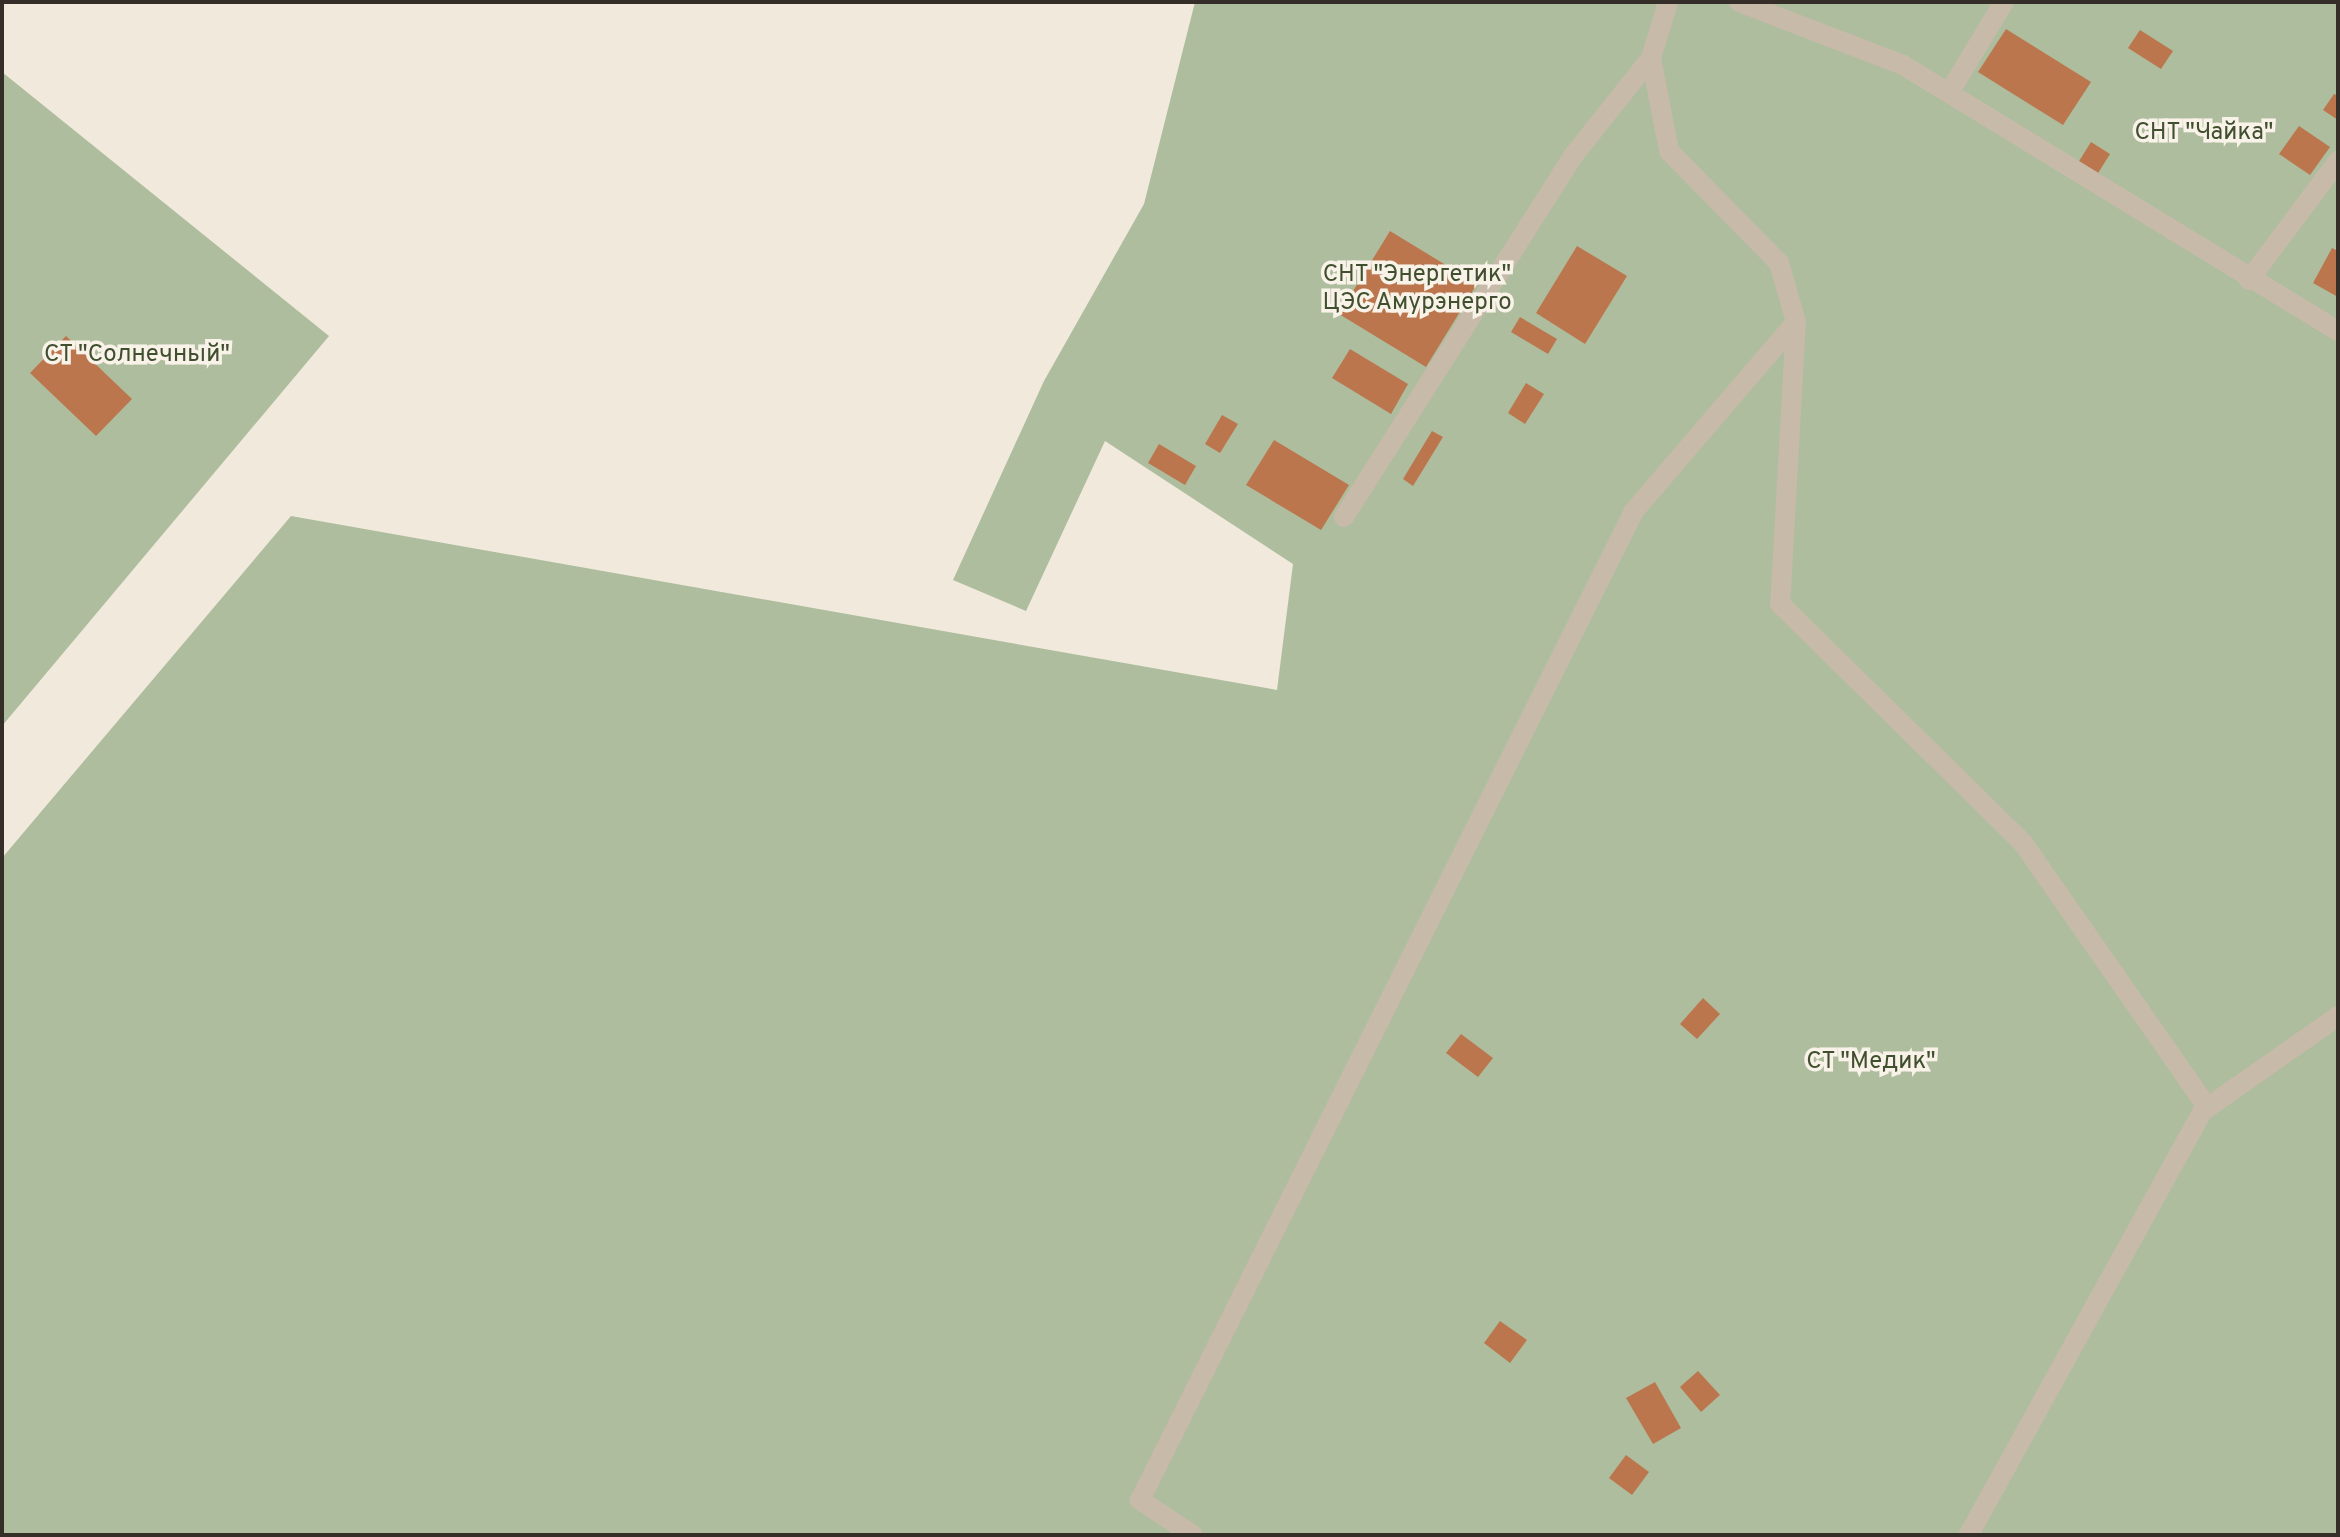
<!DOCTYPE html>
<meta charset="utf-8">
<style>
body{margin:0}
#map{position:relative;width:2340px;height:1537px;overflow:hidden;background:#f0e9dc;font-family:Overpass,sans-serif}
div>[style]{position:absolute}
.green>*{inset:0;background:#aebd9d}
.building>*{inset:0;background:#bc764e}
.street>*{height:20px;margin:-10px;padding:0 10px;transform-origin:10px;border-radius:10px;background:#c7baa9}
span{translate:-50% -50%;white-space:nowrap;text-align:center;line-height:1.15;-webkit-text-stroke:7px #f8f2e8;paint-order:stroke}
.park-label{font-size:24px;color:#40502e}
.frame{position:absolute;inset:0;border:4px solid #342d28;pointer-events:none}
</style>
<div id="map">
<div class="green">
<i style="clip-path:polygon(1195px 2px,2338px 2px,2338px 1535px,2px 1535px,2px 858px,291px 516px,1277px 690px,1293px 564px,1105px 441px,1026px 611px,953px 580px,1044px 381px,1144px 204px)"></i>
<i style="clip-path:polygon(2px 72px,329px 336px,2px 726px)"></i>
</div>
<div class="building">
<i style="clip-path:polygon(2006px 29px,2091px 82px,2063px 125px,1978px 72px)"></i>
<i style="clip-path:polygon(2140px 30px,2173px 51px,2161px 69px,2128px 48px)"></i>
<i style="clip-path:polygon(2334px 94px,2338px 96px,2338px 120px,2323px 110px)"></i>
<i style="clip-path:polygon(2299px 126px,2330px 147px,2310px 175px,2279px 154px)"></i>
<i style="clip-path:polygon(2091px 142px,2110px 154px,2095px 178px,2076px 166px)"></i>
<i style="clip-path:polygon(1390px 231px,1477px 284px,1426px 367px,1339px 314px)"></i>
<i style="clip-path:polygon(1577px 246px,1627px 276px,1585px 344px,1536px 313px)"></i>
<i style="clip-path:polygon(2332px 248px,2338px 251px,2338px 297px,2313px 283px)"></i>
<i style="clip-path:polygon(1520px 317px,1557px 339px,1548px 354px,1511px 332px)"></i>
<i style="clip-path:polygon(66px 336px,132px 399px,96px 436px,30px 373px)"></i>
<i style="clip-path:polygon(1350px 349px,1408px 384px,1391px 414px,1332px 378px)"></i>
<i style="clip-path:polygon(1526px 383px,1544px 394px,1525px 424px,1508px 413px)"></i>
<i style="clip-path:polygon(1222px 415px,1238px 424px,1220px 453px,1205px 444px)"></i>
<i style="clip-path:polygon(1432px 431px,1443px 437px,1413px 486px,1403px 479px)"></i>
<i style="clip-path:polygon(1274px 440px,1349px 485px,1321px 530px,1246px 485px)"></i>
<i style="clip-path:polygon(1159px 444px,1196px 466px,1185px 485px,1148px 463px)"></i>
<i style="clip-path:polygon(1703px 998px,1720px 1014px,1697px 1039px,1680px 1024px)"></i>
<i style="clip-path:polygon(1461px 1034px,1493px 1058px,1478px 1077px,1446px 1053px)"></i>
<i style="clip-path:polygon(1500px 1321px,1527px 1340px,1510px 1363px,1484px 1343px)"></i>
<i style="clip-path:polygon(1698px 1371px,1720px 1395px,1701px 1412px,1680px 1387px)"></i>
<i style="clip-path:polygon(1655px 1382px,1681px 1428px,1653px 1444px,1626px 1398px)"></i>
<i style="clip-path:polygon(1626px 1455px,1649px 1472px,1632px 1495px,1609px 1478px)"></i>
</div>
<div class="street">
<i style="left:1739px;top:2px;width:176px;rotate:21deg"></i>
<i style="left:1903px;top:65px;width:510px;rotate:31.45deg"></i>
<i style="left:1651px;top:58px;width:95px;rotate:79deg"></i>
<i style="left:1669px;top:151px;width:157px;rotate:45.5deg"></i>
<i style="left:1779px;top:263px;width:61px;rotate:73.9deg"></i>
<i style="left:1796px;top:322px;width:282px;rotate:93.2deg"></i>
<i style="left:1780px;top:604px;width:341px;rotate:44.5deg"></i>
<i style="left:2023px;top:843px;width:320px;rotate:55.1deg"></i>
<i style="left:2206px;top:1105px;width:491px;rotate:118.9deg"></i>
<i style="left:1949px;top:93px;width:106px;rotate:-58.9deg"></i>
<i style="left:2249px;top:280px;width:149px;rotate:-53.2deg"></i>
<i style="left:1344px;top:517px;width:428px;rotate:-57.6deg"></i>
<i style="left:1573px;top:156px;width:125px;rotate:-51.5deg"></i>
<i style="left:1651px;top:58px;width:59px;rotate:-73.1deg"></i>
<i style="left:2204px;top:1110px;width:164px;rotate:-35deg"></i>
<i style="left:1193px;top:1535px;width:64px;rotate:-146.6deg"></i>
<i style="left:1140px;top:1500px;width:1106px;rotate:-63.46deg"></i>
<i style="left:1634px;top:511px;width:249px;rotate:-49.4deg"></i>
</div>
<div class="park-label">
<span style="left:2204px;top:134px">СНТ "Чайка"</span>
<span style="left:1417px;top:290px">СНТ "Энергетик"<br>ЦЭС Амурэнерго</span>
<span style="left:137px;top:356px">СТ "Солнечный"</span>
<span style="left:1871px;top:1063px">СТ "Медик"</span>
</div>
<div class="frame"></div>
</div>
